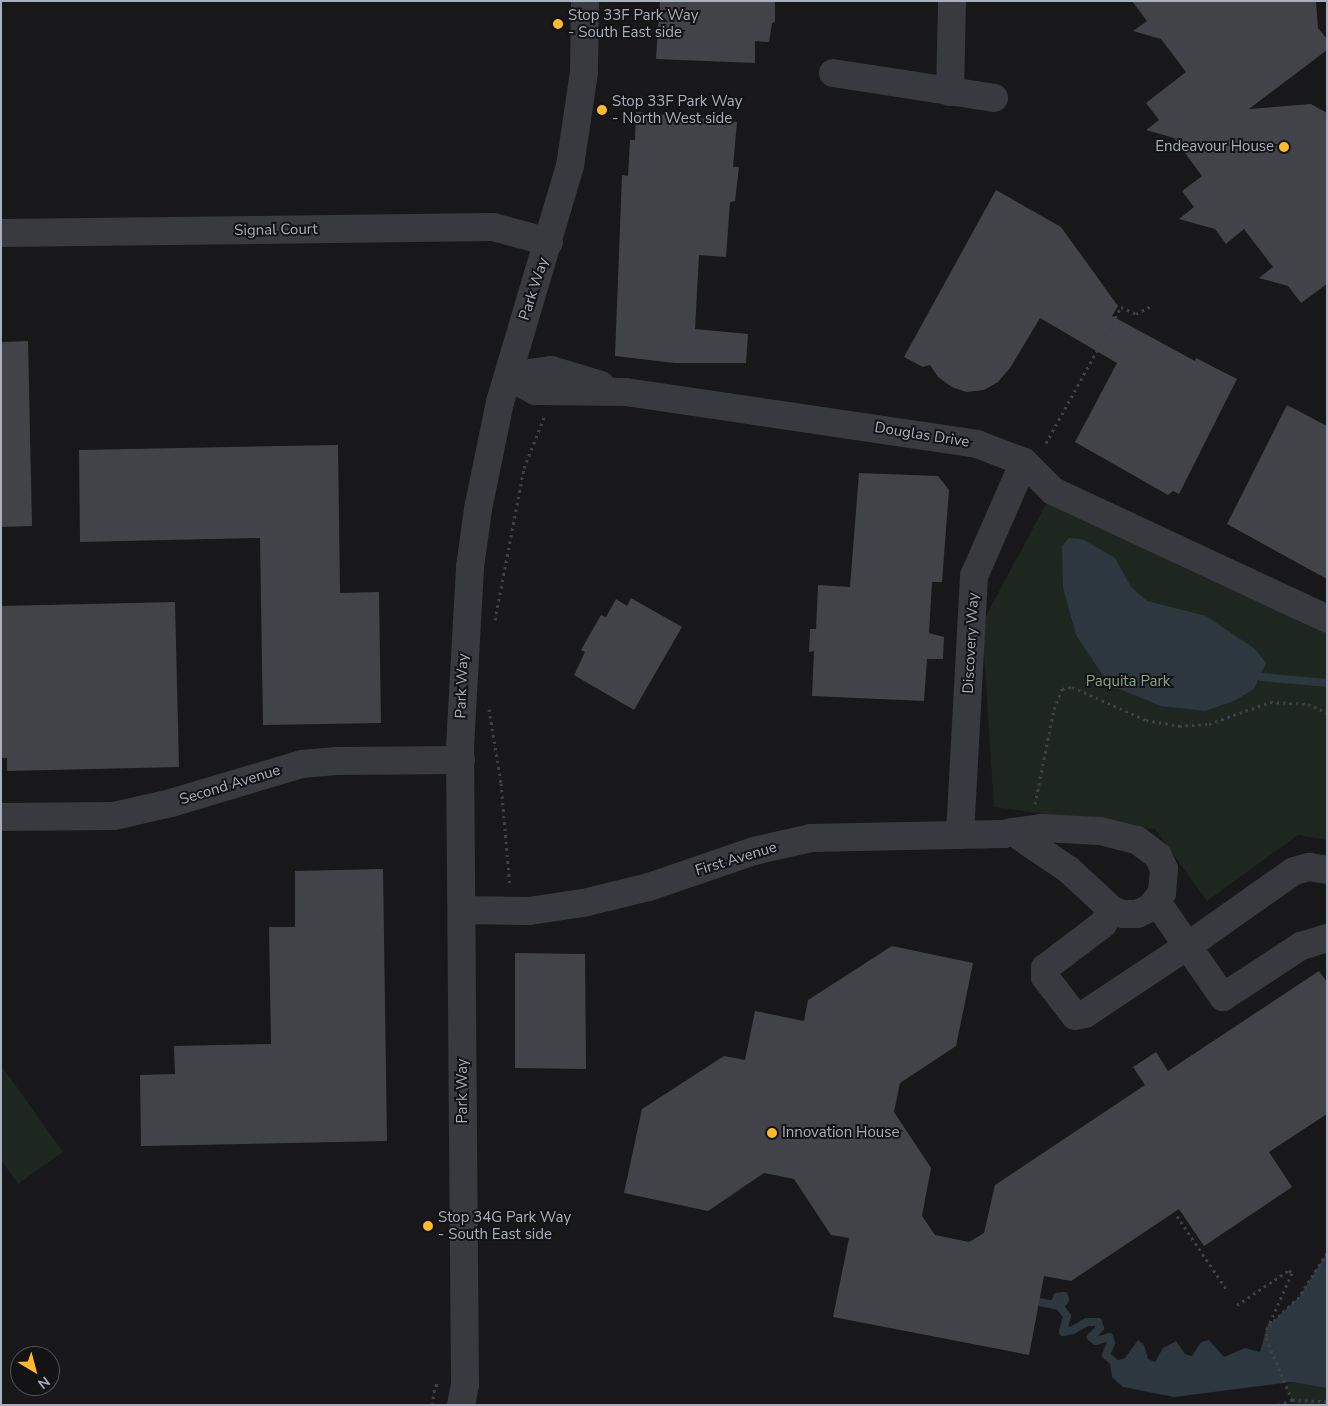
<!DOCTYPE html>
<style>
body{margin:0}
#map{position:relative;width:1328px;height:1406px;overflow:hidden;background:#18181b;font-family:"Nunito Sans",sans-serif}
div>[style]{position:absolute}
.green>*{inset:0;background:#1d261f}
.water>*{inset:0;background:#2c3740}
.stream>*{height:8px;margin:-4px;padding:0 4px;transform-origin:4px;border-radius:4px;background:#2c3740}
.building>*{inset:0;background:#424348}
.path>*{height:3px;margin-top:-1.5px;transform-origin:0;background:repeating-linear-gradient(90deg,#3e4147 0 2.5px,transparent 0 6.5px)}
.minor>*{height:28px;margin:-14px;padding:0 14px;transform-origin:14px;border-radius:14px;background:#393a40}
.dots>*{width:14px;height:14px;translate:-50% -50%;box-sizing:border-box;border:2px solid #131316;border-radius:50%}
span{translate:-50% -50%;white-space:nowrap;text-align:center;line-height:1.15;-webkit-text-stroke:4px #131316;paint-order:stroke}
.poi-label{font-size:15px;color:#a9afbb}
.left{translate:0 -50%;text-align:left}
.right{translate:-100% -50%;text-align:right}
.street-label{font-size:15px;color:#a9afbb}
.park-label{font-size:15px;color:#7ea881}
.frame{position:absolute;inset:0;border:2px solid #a9afbb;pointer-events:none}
.north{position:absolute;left:10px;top:1346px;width:50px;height:50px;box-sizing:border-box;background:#131316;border:1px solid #4f5158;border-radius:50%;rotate:143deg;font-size:14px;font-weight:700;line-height:20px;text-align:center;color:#a9afbb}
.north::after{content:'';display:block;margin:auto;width:18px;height:22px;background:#ffb92b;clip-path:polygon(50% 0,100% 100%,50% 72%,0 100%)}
</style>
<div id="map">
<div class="green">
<i style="clip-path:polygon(1053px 491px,1327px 619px,1327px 840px,1298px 835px,1207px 901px,1155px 829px,994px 807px,982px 623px)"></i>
<i style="clip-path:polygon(1px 1065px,63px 1152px,18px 1184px,1px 1160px)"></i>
<i style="clip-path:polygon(1292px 1382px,1327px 1388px,1327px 1405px,1294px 1405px,1285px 1386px)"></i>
</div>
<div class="water">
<i style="clip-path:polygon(1069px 538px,1082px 539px,1115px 558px,1131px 587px,1147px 601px,1206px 616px,1255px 649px,1266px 663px,1254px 689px,1234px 701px,1205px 711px,1161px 706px,1117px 688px,1102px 674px,1076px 635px,1063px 587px,1062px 546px)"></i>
<i style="clip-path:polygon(1327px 1253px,1327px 1388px,1292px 1382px,1174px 1397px,1123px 1387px,1112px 1377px,1110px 1363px,1125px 1358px,1138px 1340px,1144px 1345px,1148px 1359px,1155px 1362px,1163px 1348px,1176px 1341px,1185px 1354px,1192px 1356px,1201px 1342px,1209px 1340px,1224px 1357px,1245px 1348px,1260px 1352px,1267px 1327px,1299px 1297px)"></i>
</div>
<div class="stream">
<i style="left:1261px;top:677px;width:66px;rotate:5.2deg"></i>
<i style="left:1039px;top:1302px;width:15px;rotate:11deg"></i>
<i style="left:1054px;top:1305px;width:9px;rotate:-69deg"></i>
<i style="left:1057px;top:1297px;width:7px;rotate:-8deg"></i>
<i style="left:1064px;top:1296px;width:4px;rotate:76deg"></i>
<i style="left:1065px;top:1300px;width:9px;rotate:126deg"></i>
<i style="left:1060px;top:1307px;width:11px;rotate:52deg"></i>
<i style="left:1067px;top:1316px;width:16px;rotate:104deg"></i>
<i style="left:1063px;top:1332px;width:10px;rotate:-11deg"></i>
<i style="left:1073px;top:1330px;width:16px;rotate:-30deg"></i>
<i style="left:1087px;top:1322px;width:11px"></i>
<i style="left:1098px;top:1322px;width:6px;rotate:72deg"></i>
<i style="left:1100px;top:1328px;width:13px;rotate:135deg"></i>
<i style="left:1091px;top:1337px;width:6px;rotate:39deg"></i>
<i style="left:1096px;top:1341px;width:14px;rotate:-17deg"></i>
<i style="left:1109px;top:1337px;width:6px;rotate:72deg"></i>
<i style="left:1111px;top:1343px;width:13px;rotate:113deg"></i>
<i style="left:1106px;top:1355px;width:11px;rotate:41deg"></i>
</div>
<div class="building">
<i style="clip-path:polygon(660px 1px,775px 1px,775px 22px,772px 23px,769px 42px,755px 41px,755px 63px,656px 59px)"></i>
<i style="clip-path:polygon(1132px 1px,1316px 2px,1318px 28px,1327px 39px,1327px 50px,1249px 109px,1311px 104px,1327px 113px,1327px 284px,1301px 303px,1288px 286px,1259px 278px,1273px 267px,1244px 229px,1226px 244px,1215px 229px,1179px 219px,1194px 207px,1182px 191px,1202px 176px,1174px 138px,1146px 130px,1159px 120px,1146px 103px,1186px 72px,1161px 39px,1133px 31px,1147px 21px)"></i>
<i style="clip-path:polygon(636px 112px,737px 122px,733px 167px,739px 167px,735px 201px,730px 202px,726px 257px,699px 255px,695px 329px,748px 334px,746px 363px,675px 363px,615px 356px,622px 175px,628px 176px,630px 140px,635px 140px)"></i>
<i style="clip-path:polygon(996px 190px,1061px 227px,1118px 306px,1112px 316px,1195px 361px,1196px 358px,1237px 379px,1179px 494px,1173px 491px,1168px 495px,1075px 442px,1117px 363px,1040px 318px,1010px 368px,998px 382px,984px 390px,966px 392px,952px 387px,938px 377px,930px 365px,923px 367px,904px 357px)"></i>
<i style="clip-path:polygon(28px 341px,32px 526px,1px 527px,1px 342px)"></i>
<i style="clip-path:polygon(1287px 405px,1327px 426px,1327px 579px,1227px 524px)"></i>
<i style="clip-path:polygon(338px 445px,340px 593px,379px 592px,381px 723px,263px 725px,260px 538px,80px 542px,79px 450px)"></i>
<i style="clip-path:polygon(859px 473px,938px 476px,949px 490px,942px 582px,932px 582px,929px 633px,944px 637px,943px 659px,927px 659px,924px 701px,812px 696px,814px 651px,809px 652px,810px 629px,816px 629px,818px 585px,850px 587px)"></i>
<i style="clip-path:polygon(631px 598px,682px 627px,634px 710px,574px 675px,585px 652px,581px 650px,601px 615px,606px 617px,616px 599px,627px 606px)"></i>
<i style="clip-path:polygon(175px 602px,179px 767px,7px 771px,7px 758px,1px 758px,1px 606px)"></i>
<i style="clip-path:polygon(383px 869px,387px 1141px,141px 1146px,140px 1075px,175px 1074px,174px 1046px,271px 1044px,269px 927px,295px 927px,295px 871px)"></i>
<i style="clip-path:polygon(892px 946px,973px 963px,956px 1046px,900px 1083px,894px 1112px,931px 1168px,922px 1216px,935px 1235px,969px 1242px,984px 1233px,995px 1185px,1145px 1085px,1133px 1067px,1156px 1052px,1168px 1071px,1319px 971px,1327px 982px,1327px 1114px,1269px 1152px,1292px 1187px,1204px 1246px,1179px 1209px,1071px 1281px,1044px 1276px,1029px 1355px,833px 1317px,849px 1238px,831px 1235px,794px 1179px,764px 1173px,708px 1211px,624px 1193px,642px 1109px,724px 1056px,745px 1060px,755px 1011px,804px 1021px,808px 1000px)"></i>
<i style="clip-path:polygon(515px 953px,585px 954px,586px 1069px,515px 1068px)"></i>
</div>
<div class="path">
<i style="left:1046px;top:443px;width:155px;rotate:-61.1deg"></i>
<i style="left:1121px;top:307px;width:17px;rotate:25deg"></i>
<i style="left:1136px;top:314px;width:19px;rotate:-28deg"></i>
<i style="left:495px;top:620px;width:155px;rotate:-79.2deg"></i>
<i style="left:524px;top:468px;width:57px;rotate:-68.4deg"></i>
<i style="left:489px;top:709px;width:75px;rotate:80.8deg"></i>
<i style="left:501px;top:783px;width:104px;rotate:85.1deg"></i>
<i style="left:1035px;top:804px;width:97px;rotate:-78.7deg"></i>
<i style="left:1054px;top:709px;width:22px;rotate:-68deg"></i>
<i style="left:1062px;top:689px;width:10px;rotate:-11deg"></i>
<i style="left:1072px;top:687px;width:81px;rotate:24deg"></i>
<i style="left:1146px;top:720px;width:34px;rotate:10deg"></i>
<i style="left:1179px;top:726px;width:30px;rotate:-4deg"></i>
<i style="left:1209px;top:724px;width:65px;rotate:-19.8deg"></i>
<i style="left:1270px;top:702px;width:38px;rotate:3deg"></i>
<i style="left:1308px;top:704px;width:21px;rotate:25deg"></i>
<i style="left:1177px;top:1216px;width:89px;rotate:56deg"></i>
<i style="left:1327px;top:1253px;width:52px;rotate:122.5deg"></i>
<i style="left:1299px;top:1297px;width:44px;rotate:136.8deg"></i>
<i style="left:1267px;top:1327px;width:11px;rotate:95deg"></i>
<i style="left:1266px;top:1338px;width:67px;rotate:67.2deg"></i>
<i style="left:1292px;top:1400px;width:35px;rotate:2deg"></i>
<i style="left:1237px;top:1305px;width:63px;rotate:-33.9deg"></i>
<i style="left:1289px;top:1270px;width:4px;rotate:45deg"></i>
<i style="left:1292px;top:1273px;width:59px;rotate:114deg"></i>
<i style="left:432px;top:1405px;width:20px;rotate:-81deg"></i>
<i style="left:435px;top:1385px;width:3px"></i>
<i style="left:1278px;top:1405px;width:15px;rotate:-20deg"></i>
</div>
<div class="minor">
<i style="left:833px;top:73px;width:163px;rotate:8.8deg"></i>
<i style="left:950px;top:92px;width:91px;rotate:-88.7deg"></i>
<i style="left:1px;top:233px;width:492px;rotate:-0.7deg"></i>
<i style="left:493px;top:227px;width:58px;rotate:15deg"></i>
<i style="left:508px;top:376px;width:31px;rotate:29deg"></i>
<i style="left:535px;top:391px;width:91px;rotate:0.6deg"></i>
<i style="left:626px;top:392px;width:355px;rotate:8.4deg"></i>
<i style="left:977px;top:444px;width:50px;rotate:21deg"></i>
<i style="left:1024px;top:462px;width:41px;rotate:45deg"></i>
<i style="left:1053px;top:491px;width:302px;rotate:25deg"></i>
<i style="left:508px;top:376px;width:43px;rotate:-7.9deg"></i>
<i style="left:551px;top:370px;width:52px;rotate:16.7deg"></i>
<i style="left:1px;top:817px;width:113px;rotate:-0.5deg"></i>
<i style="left:114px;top:816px;width:58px;rotate:-12.8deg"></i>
<i style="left:171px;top:803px;width:137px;rotate:-16.6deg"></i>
<i style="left:302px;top:764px;width:36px;rotate:-5deg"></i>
<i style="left:338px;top:761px;width:123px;rotate:-0.5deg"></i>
<i style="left:960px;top:835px;width:259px;rotate:-86.9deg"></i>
<i style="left:974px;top:576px;width:124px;rotate:-66.3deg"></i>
<i style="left:1157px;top:902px;width:116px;rotate:55.2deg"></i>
<i style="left:1223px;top:997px;width:93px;rotate:-33.2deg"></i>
<i style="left:1301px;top:946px;width:27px;rotate:-17deg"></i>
<i style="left:462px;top:910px;width:67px;rotate:0.9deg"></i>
<i style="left:529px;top:911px;width:55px;rotate:-8.4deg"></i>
<i style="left:583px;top:903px;width:68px;rotate:-13.6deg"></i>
<i style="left:649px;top:887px;width:111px;rotate:-18.9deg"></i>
<i style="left:754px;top:851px;width:58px;rotate:-12.8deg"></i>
<i style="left:811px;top:838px;width:193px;rotate:-1.2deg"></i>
<i style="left:1004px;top:834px;width:9px;rotate:-13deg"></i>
<i style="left:1013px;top:832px;width:29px;rotate:-8deg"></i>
<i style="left:1042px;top:828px;width:58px;rotate:3deg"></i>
<i style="left:1100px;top:831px;width:38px;rotate:14deg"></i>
<i style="left:1137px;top:840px;width:26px;rotate:37deg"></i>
<i style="left:1158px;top:856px;width:14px;rotate:65deg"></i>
<i style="left:1164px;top:869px;width:24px;rotate:95deg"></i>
<i style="left:1162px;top:893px;width:19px;rotate:129deg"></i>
<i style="left:1150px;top:908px;width:14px;rotate:155deg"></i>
<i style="left:1137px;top:914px;width:14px;rotate:180deg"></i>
<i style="left:1123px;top:914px;width:12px;rotate:-160deg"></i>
<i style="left:1112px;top:910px;width:59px;rotate:-137.1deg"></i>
<i style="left:1069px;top:870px;width:68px;rotate:-145.8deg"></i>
<i style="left:1112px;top:910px;width:17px;rotate:123deg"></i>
<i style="left:1103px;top:924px;width:73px;rotate:142.8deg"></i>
<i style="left:1045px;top:968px;width:9px;rotate:90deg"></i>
<i style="left:1045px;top:977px;width:49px;rotate:52.4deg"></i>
<i style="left:1075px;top:1016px;width:10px;rotate:-11deg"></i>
<i style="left:1085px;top:1014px;width:125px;rotate:-33.6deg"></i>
<i style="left:1189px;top:945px;width:128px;rotate:-35.2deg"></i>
<i style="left:1294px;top:871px;width:16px;rotate:-15deg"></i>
<i style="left:1309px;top:867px;width:18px;rotate:9deg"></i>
<i style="left:461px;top:1405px;width:20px;rotate:-79deg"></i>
<i style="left:465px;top:1385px;width:638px;rotate:-90.45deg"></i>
<i style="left:460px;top:747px;width:180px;rotate:-86.8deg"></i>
<i style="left:470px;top:567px;width:59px;rotate:-82.1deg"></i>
<i style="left:478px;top:509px;width:109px;rotate:-78.4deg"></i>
<i style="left:500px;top:402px;width:246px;rotate:-73.5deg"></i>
<i style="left:570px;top:166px;width:95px;rotate:-81.5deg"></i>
<i style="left:584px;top:72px;width:71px;rotate:-89.2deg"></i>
</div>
<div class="dots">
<i style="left:558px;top:24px;background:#ffb92b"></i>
<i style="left:602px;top:110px;background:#ffb92b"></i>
<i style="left:1284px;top:147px;background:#ffb92b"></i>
<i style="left:772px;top:1133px;background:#ffb92b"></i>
<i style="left:428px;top:1226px;background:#ffb92b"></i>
</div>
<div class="poi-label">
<span class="left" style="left:568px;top:24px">Stop 33F Park Way<br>- South East side</span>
<span class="left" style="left:612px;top:110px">Stop 33F Park Way<br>- North West side</span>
<span class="right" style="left:1274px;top:147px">Endeavour House</span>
<span class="left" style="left:782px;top:1133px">Innovation House</span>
<span class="left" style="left:438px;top:1226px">Stop 34G Park Way<br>- South East side</span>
</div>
<div class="street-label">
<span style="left:276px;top:230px;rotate:-1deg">Signal Court</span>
<span style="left:534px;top:289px;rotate:-72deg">Park Way</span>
<span style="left:922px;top:435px;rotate:9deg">Douglas Drive</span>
<span style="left:971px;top:643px;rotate:-87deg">Discovery Way</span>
<span style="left:462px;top:686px;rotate:-88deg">Park Way</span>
<span style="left:230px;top:785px;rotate:-17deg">Second Avenue</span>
<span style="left:736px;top:859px;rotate:-17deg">First Avenue</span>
<span style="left:463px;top:1091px;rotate:-90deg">Park Way</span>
</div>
<div class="park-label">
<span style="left:1128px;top:682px">Paquita Park</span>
</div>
<div class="frame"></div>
<div class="north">N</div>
</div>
